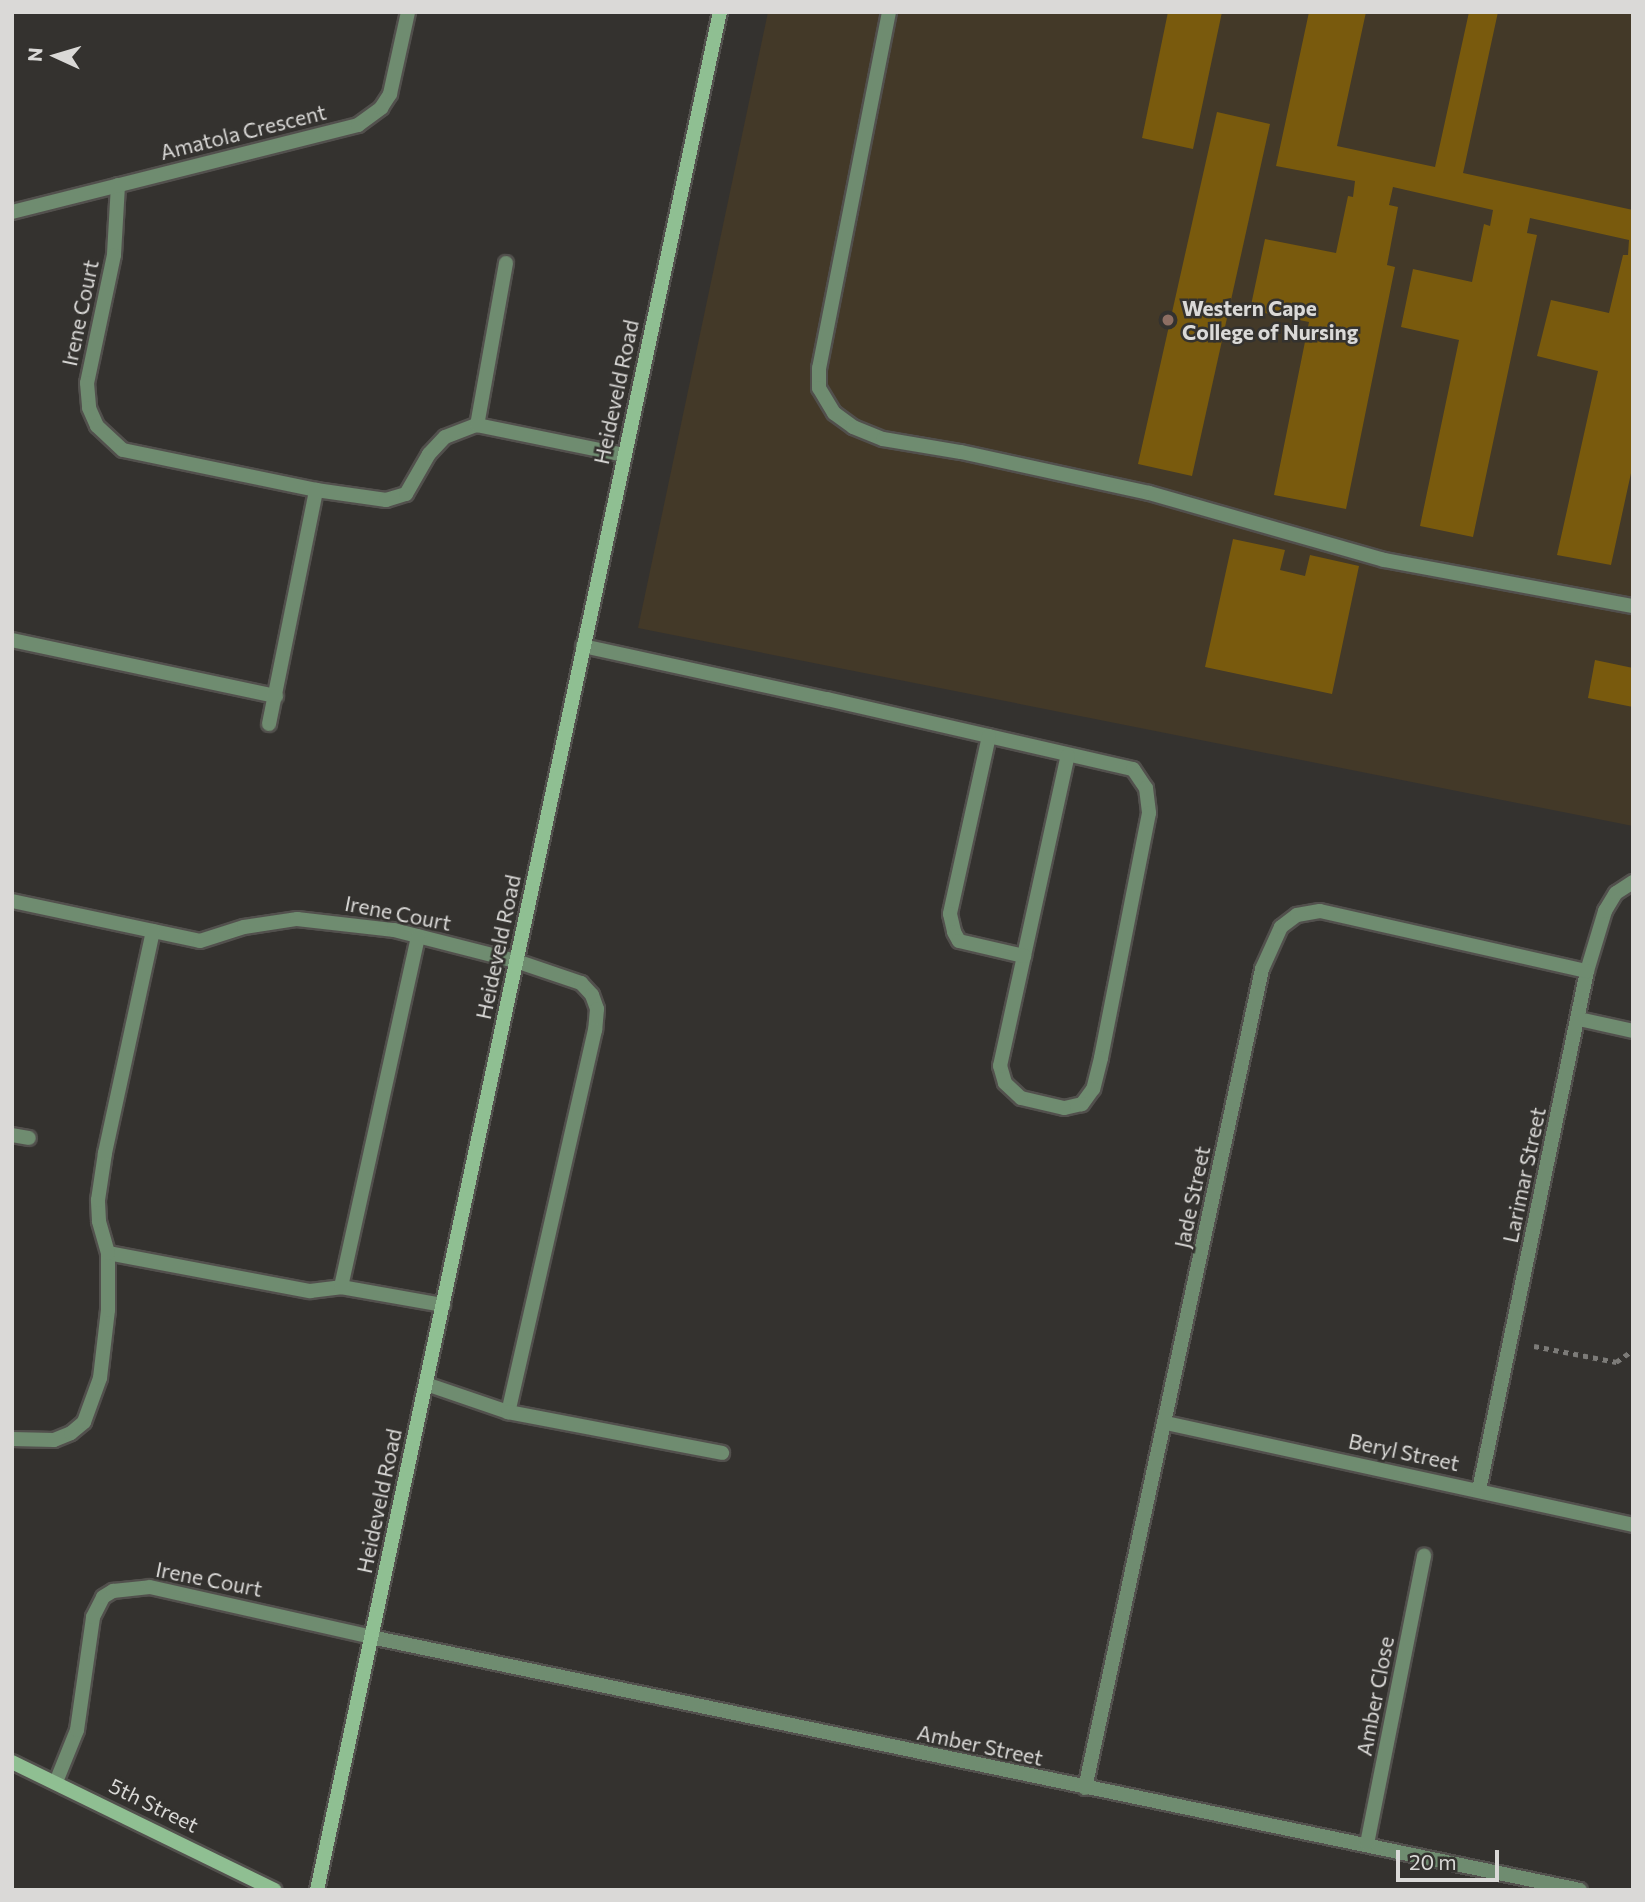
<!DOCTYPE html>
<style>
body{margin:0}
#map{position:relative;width:1645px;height:1902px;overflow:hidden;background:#34322f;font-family:Commissioner,sans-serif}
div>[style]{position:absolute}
.education>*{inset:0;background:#433928}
.building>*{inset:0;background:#795a0d}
.path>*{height:4.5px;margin-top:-2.25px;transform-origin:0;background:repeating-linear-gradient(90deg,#7c7b78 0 5px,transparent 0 10px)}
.roads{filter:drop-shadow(2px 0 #52504d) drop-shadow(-2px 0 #52504d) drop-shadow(0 2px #52504d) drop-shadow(0 -2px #52504d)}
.lane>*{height:14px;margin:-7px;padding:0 7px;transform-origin:7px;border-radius:7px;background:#6f8c70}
.street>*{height:14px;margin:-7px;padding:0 7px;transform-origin:7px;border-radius:7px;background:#6f8c70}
.secondary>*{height:14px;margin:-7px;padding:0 7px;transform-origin:7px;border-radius:7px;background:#8fbf92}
.dots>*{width:19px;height:19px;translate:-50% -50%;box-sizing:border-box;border:4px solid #34322f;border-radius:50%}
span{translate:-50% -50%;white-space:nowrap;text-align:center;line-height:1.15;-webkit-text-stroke:5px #34322f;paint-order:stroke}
.street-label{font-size:21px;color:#dad9d7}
.poi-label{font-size:21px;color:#dad9d7;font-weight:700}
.left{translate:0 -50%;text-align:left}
.frame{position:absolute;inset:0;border:14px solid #dad9d7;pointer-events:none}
.north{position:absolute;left:21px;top:21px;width:70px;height:70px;-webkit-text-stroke:5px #34322f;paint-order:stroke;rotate:274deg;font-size:19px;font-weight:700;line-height:28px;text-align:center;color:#dad9d7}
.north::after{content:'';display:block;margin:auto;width:24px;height:32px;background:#dad9d7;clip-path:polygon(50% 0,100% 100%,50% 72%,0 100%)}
.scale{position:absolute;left:1396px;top:1850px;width:103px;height:32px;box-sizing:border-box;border:4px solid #dad9d7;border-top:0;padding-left:9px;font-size:21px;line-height:24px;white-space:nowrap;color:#dad9d7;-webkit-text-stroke:5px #34322f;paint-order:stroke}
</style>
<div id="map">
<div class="education">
<i style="clip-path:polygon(768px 12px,1633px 12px,1633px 826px,638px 628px)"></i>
</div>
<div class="building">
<i style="clip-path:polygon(1168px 12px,1222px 12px,1193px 149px,1142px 138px)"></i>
<i style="clip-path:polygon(1309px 12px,1366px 12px,1337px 146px,1435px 167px,1469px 12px,1498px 12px,1463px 173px,1633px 210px,1633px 464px,1611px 565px,1557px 555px,1598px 371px,1537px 356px,1551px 300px,1609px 313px,1623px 255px,1628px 255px,1629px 240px,1530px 218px,1527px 233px,1537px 235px,1473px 537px,1420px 526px,1459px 340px,1401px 327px,1413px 269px,1472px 282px,1484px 224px,1490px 226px,1493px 210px,1393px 187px,1389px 205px,1398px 207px,1387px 265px,1395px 267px,1346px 509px,1274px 495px,1309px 322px,1250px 310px,1265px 239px,1336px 253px,1348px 196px,1353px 197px,1355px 181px,1276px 166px)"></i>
<i style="clip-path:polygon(1217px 112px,1270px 124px,1192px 476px,1138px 464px)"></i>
<i style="clip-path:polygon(1233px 539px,1285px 550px,1280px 570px,1305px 576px,1310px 555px,1359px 566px,1332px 694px,1205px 667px)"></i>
<i style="clip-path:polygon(1595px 660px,1633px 668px,1633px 707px,1588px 698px)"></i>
</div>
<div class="path">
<i style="left:1534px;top:1346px;width:84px;rotate:11deg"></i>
<i style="left:1616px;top:1362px;width:21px;rotate:-35deg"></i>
</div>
<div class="roads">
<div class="lane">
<i style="left:889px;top:12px;width:363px;rotate:101.1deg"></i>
<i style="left:819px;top:368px;width:20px;rotate:90deg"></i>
<i style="left:819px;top:388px;width:29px;rotate:59deg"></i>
<i style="left:834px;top:413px;width:24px;rotate:36deg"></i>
<i style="left:853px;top:427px;width:32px;rotate:22deg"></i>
<i style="left:883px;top:439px;width:79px;rotate:9.5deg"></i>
<i style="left:961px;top:452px;width:192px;rotate:12.3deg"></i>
<i style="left:1149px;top:493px;width:244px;rotate:15.9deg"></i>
<i style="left:1384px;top:560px;width:253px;rotate:10.5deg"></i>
<i style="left:118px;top:185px;width:70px;rotate:93.3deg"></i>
<i style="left:114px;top:255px;width:131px;rotate:101.9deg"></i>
<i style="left:87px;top:383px;width:25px;rotate:85deg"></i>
<i style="left:89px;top:408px;width:20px;rotate:66deg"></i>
<i style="left:97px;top:426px;width:35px;rotate:43deg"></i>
<i style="left:123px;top:450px;width:197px;rotate:11.7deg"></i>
<i style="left:316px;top:490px;width:71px;rotate:8.1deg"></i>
<i style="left:386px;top:500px;width:21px;rotate:-17deg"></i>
<i style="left:406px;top:494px;width:46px;rotate:-60.1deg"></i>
<i style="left:429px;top:454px;width:23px;rotate:-47deg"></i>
<i style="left:445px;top:437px;width:34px;rotate:-21deg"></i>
<i style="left:506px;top:263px;width:165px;rotate:100.1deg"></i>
<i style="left:477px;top:425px;width:150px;rotate:11.5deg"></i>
<i style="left:12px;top:640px;width:270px;rotate:12deg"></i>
<i style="left:583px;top:646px;width:250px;rotate:12.3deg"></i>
<i style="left:827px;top:699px;width:314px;rotate:12.9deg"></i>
<i style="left:1133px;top:769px;width:23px;rotate:56deg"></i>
<i style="left:1146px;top:788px;width:25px;rotate:83deg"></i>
<i style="left:1149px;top:813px;width:250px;rotate:101.1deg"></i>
<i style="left:1101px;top:1058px;width:32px;rotate:104deg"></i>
<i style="left:1093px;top:1089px;width:19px;rotate:126deg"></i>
<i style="left:1082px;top:1104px;width:18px;rotate:167deg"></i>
<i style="left:1064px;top:1108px;width:44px;rotate:-166.9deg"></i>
<i style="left:1021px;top:1098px;width:22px;rotate:-137deg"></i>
<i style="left:1005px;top:1083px;width:18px;rotate:-106deg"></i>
<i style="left:1000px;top:1066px;width:318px;rotate:-77.7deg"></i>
<i style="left:269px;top:724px;width:239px;rotate:-78.6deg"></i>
<i style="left:989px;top:736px;width:182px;rotate:102.4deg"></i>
<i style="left:950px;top:914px;width:18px;rotate:77deg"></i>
<i style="left:954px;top:932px;width:10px;rotate:61deg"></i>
<i style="left:959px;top:941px;width:67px;rotate:13deg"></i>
<i style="left:12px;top:901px;width:192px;rotate:12deg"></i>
<i style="left:200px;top:941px;width:46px;rotate:-17.7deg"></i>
<i style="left:244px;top:927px;width:54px;rotate:-8.6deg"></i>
<i style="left:297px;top:919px;width:98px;rotate:6.5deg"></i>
<i style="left:394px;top:930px;width:126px;rotate:14.3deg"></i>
<i style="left:516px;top:961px;width:69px;rotate:18.7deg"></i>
<i style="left:581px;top:983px;width:16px;rotate:47deg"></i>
<i style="left:592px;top:995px;width:15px;rotate:70deg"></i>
<i style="left:597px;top:1009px;width:21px;rotate:95deg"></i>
<i style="left:595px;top:1030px;width:392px;rotate:102.8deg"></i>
<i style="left:12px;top:1135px;width:17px;rotate:10deg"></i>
<i style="left:108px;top:1253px;width:206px;rotate:10.7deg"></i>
<i style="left:310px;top:1291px;width:31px;rotate:-7deg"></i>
<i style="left:341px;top:1287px;width:104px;rotate:10deg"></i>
<i style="left:341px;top:1287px;width:359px;rotate:-77.6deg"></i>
<i style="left:426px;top:1384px;width:87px;rotate:18.9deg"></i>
<i style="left:508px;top:1412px;width:218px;rotate:10.8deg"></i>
<i style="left:12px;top:1439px;width:42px;rotate:1.4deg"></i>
<i style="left:54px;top:1440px;width:18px;rotate:-22deg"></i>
<i style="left:71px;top:1433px;width:17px;rotate:-40deg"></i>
<i style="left:84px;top:1422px;width:47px;rotate:-70deg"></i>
<i style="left:100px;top:1378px;width:68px;rotate:-83.3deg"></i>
<i style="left:108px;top:1310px;width:57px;rotate:-90deg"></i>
<i style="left:108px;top:1253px;width:33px;rotate:-106deg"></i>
<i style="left:99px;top:1221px;width:21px;rotate:-93deg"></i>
<i style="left:98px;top:1200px;width:48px;rotate:-81.5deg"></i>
<i style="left:105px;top:1153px;width:227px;rotate:-77.8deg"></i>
<i style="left:56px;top:1782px;width:56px;rotate:-68deg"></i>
<i style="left:77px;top:1730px;width:114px;rotate:-81.9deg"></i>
<i style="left:93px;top:1617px;width:22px;rotate:-63deg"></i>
<i style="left:103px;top:1597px;width:12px;rotate:-31deg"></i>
<i style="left:113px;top:1591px;width:37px;rotate:-6deg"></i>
<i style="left:150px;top:1587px;width:227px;rotate:12.7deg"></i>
</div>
<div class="street">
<i style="left:12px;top:212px;width:357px;rotate:-14.1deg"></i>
<i style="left:358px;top:125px;width:29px;rotate:-36deg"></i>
<i style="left:381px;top:108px;width:17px;rotate:-57deg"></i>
<i style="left:390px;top:94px;width:84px;rotate:-77.6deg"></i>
<i style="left:1579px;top:1019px;width:55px;rotate:12.5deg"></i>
<i style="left:1166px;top:1423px;width:478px;rotate:12.3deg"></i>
<i style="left:1479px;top:1490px;width:530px;rotate:-78.24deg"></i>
<i style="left:1587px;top:971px;width:63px;rotate:-73.3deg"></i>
<i style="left:1605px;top:911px;width:21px;rotate:-59deg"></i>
<i style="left:1616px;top:893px;width:20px;rotate:-33deg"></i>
<i style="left:371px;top:1637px;width:1235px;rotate:11.82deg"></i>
<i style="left:1085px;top:1788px;width:838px;rotate:-77.8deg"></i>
<i style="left:1262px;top:969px;width:46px;rotate:-65.7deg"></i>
<i style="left:1281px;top:927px;width:20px;rotate:-37deg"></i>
<i style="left:1297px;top:915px;width:23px;rotate:-10deg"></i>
<i style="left:1320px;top:911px;width:274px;rotate:12.7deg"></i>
<i style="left:1367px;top:1844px;width:294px;rotate:-78.8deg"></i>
</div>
<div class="secondary">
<i style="left:12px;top:1762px;width:292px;rotate:26deg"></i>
<i style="left:317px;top:1890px;width:1921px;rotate:-77.89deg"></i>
</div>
</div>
<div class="dots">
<i style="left:1168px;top:320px;background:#8d6e63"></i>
</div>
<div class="street-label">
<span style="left:243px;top:132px;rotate:-14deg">Amatola Crescent</span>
<span style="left:80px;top:313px;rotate:-78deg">Irene Court</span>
<span style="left:616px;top:392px;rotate:-78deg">Heideveld Road</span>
<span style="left:398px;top:913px;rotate:11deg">Irene Court</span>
<span style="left:498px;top:947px;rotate:-78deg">Heideveld Road</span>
<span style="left:1524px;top:1175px;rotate:-78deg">Larimar Street</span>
<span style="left:1192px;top:1197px;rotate:-78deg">Jade Street</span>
<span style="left:1404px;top:1452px;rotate:12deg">Beryl Street</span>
<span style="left:379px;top:1501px;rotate:-78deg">Heideveld Road</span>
<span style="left:209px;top:1579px;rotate:11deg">Irene Court</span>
<span style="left:1375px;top:1696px;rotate:-79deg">Amber Close</span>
<span style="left:980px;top:1745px;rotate:12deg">Amber Street</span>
<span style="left:154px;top:1805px;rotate:26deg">5th Street</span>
</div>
<div class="poi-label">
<span class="left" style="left:1182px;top:320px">Western Cape<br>College of Nursing</span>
</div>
<div class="frame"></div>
<div class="north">N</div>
<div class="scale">20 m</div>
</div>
